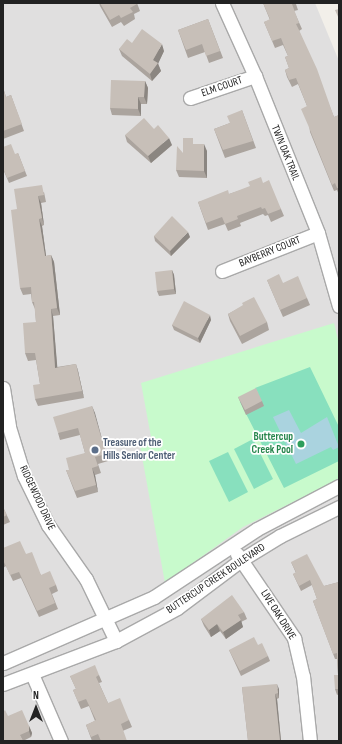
<!DOCTYPE html>
<style>
body{margin:0}
#map{position:relative;width:342px;height:744px;overflow:hidden;background:#f2efe9;font-family:"Sofia Sans Condensed",sans-serif}
div>[style]{position:absolute}
.residential>*{inset:0;background:#e0dfdf}
.park>*{inset:0;background:#c8facc}
.pitch>*{inset:0;background:#88e0be}
.water>*{inset:0;background:#aad3df}
.roads{filter:drop-shadow(1px 0 #a9a9a9) drop-shadow(-1px 0 #a9a9a9) drop-shadow(0 1px #a9a9a9) drop-shadow(0 -1px #a9a9a9)}
.minor>*{height:13px;margin:-6.5px;padding:0 6.5px;transform-origin:6.5px;border-radius:6.5px;background:#fff}
.wall>*{inset:0;background:#aba49e}
.shaded-wall>*{inset:0;background:#8b8681}
.building>*{inset:0;background:#c7bfb8}
.dots>*{width:11px;height:11px;translate:-50% -50%;box-sizing:border-box;border:2px solid #fff;border-radius:50%}
span{translate:-50% -50%;white-space:nowrap;text-align:center;line-height:1.15;-webkit-text-stroke:3.5px #fff;paint-order:stroke}
.street-label{font-size:11px;color:#222}
.leisure-label{font-size:11px;color:#27864d;font-weight:700}
.right{translate:-100% -50%;text-align:right}
.service-label{font-size:11px;color:#4e5e75;font-weight:700}
.left{translate:0 -50%;text-align:left}
.frame{position:absolute;inset:0;border:4px solid #222;pointer-events:none}
.north{position:absolute;left:16px;top:688px;width:40px;height:40px;-webkit-text-stroke:3px #fff;paint-order:stroke;rotate:0deg;font-size:11px;font-weight:700;line-height:16px;text-align:center;color:#222}
.north::after{content:'';display:block;margin:auto;width:14px;height:18px;background:#222;clip-path:polygon(50% 0,100% 100%,50% 72%,0 100%)}
</style>
<div id="map">
<div class="residential">
<i style="clip-path:polygon(3px 3px,315px 3px,339px 61px,339px 741px,3px 741px)"></i>
</div>
<div class="park">
<i style="clip-path:polygon(334px 323px,339px 344px,339px 479px,243px 527px,165px 583px,139px 440px,151px 437px,141px 383px)"></i>
</div>
<div class="pitch">
<i style="clip-path:polygon(310px 367px,339px 427px,339px 461px,284px 488px,240px 402px,258px 393px,255px 388px)"></i>
<i style="clip-path:polygon(253px 439px,273px 479px,254px 489px,234px 449px)"></i>
<i style="clip-path:polygon(228px 452px,248px 492px,229px 502px,209px 461px)"></i>
</div>
<div class="water">
<i style="clip-path:polygon(289px 410px,301px 433px,327px 417px,339px 447px,333px 450px,331px 447px,296px 464px,273px 417px)"></i>
</div>
<div class="roads">
<div class="minor">
<i style="left:222px;top:3px;width:80px;rotate:65.7deg"></i>
<i style="left:255px;top:76px;width:169px;rotate:68.1deg"></i>
<i style="left:318px;top:233px;width:76px;rotate:74deg"></i>
<i style="left:190px;top:98px;width:69px;rotate:-18.7deg"></i>
<i style="left:222px;top:271px;width:103px;rotate:-21.6deg"></i>
<i style="left:3px;top:388px;width:39px;rotate:81deg"></i>
<i style="left:9px;top:427px;width:51px;rotate:73deg"></i>
<i style="left:24px;top:476px;width:55px;rotate:63.9deg"></i>
<i style="left:48px;top:525px;width:66px;rotate:54.9deg"></i>
<i style="left:86px;top:579px;width:69px;rotate:64.2deg"></i>
<i style="left:237px;top:554px;width:102px;rotate:55.8deg"></i>
<i style="left:294px;top:638px;width:39px;rotate:77deg"></i>
<i style="left:303px;top:676px;width:65px;rotate:83.9deg"></i>
<i style="left:3px;top:663px;width:165px;rotate:-23.6deg"></i>
<i style="left:154px;top:597px;width:123px;rotate:-33.4deg"></i>
<i style="left:257px;top:529px;width:93px;rotate:-27.7deg"></i>
<i style="left:32px;top:674px;width:73px;rotate:66.6deg"></i>
<i style="left:3px;top:684px;width:121px;rotate:-20.8deg"></i>
<i style="left:116px;top:641px;width:69px;rotate:-28.4deg"></i>
<i style="left:177px;top:608px;width:80px;rotate:-36.9deg"></i>
<i style="left:241px;top:560px;width:46px;rotate:-31.6deg"></i>
<i style="left:280px;top:536px;width:66px;rotate:-26.2deg"></i>
</div>
</div>
<div class="wall">
<i style="clip-path:polygon(99px 3px,137px 3px,140px 11px,134px 14px,135px 19px,124px 26px,121px 22px,112px 27px,100px 6px)"></i>
<i style="clip-path:polygon(263px 3px,298px 3px,296px 4px,298px 10px,294px 11px,302px 29px,299px 31px,334px 117px,339px 115px,339px 195px,337px 190px,334px 191px,310px 132px,307px 106px,298px 84px,292px 87px,287px 77px,285px 70px,289px 68px,285px 57px,288px 56px,283px 45px,275px 48px,267px 29px,264px 22px,270px 20px)"></i>
<i style="clip-path:polygon(208px 19px,223px 58px,209px 63px,205px 52px,188px 58px,178px 30px)"></i>
<i style="clip-path:polygon(132px 43px,164px 51px,158px 63px,161px 71px,152px 81px,122px 56px,119px 49px)"></i>
<i style="clip-path:polygon(145px 81px,148px 88px,147px 104px,141px 104px,141px 116px,112px 115px,110px 108px)"></i>
<i style="clip-path:polygon(3px 87px,6px 97px,11px 95px,24px 131px,3px 139px)"></i>
<i style="clip-path:polygon(242px 110px,256px 148px,225px 158px,214px 129px,230px 123px)"></i>
<i style="clip-path:polygon(125px 135px,172px 145px,151px 163px,127px 142px)"></i>
<i style="clip-path:polygon(196px 144px,207px 151px,207px 178px,179px 177px,176px 170px,183px 153px)"></i>
<i style="clip-path:polygon(18px 153px,27px 176px,9px 183px,3px 169px)"></i>
<i style="clip-path:polygon(263px 183px,281px 209px,284px 216px,271px 222px,268px 215px,265px 216px,263px 214px,240px 223px,241px 226px,228px 231px,225px 224px,208px 230px,198px 202px,229px 194px)"></i>
<i style="clip-path:polygon(44px 192px,46px 202px,41px 203px,44px 225px,42px 226px,46px 256px,51px 255px,54px 262px,60px 315px,53px 316px,57px 367px,76px 364px,78px 371px,84px 398px,38px 406px,35px 399px,40px 384px,36px 360px,28px 361px,25px 353px,36px 322px,35px 309px,32px 302px,31px 294px,23px 295px,20px 288px,17px 209px)"></i>
<i style="clip-path:polygon(154px 236px,190px 237px,171px 256px,155px 241px)"></i>
<i style="clip-path:polygon(172px 270px,174px 275px,176px 294px,159px 296px,157px 291px)"></i>
<i style="clip-path:polygon(267px 280px,283px 283px,307px 298px,310px 305px,283px 317px)"></i>
<i style="clip-path:polygon(243px 306px,267px 322px,269px 330px,242px 344px,230px 321px,228px 314px)"></i>
<i style="clip-path:polygon(211px 320px,200px 343px,174px 330px,172px 325px)"></i>
<i style="clip-path:polygon(238px 397px,262px 401px,264px 406px,246px 415px)"></i>
<i style="clip-path:polygon(92px 406px,108px 461px,98px 464px,101px 473px,95px 475px,98px 492px,77px 498px,66px 470px,69px 470px,85px 453px,80px 435px,60px 440px,58px 433px)"></i>
<i style="clip-path:polygon(3px 507px,10px 522px,3px 525px)"></i>
<i style="clip-path:polygon(3px 548px,26px 554px,41px 575px,56px 585px,58px 591px,52px 594px,58px 609px,39px 617px,21px 578px,13px 581px,6px 566px,3px 568px)"></i>
<i style="clip-path:polygon(291px 562px,324px 586px,339px 582px,339px 694px,337px 695px,335px 689px,338px 675px,337px 659px,335px 659px,313px 601px,317px 599px,312px 585px,301px 591px,293px 574px,296px 573px)"></i>
<i style="clip-path:polygon(244px 612px,247px 619px,241px 622px,243px 627px,226px 639px,220px 631px,211px 637px,204px 626px,201px 619px)"></i>
<i style="clip-path:polygon(229px 650px,268px 656px,270px 661px,241px 676px)"></i>
<i style="clip-path:polygon(99px 675px,102px 682px,99px 683px,108px 703px,129px 720px,132px 727px,99px 741px,92px 741px,86px 725px,95px 721px,89px 706px,81px 709px,73px 690px,76px 689px,70px 676px)"></i>
<i style="clip-path:polygon(242px 687px,279px 689px,279px 698px,277px 699px,281px 741px,248px 741px)"></i>
<i style="clip-path:polygon(8px 716px,29px 726px,32px 733px,31px 737px,23px 741px)"></i>
</div>
<div class="shaded-wall">
<i style="clip-path:polygon(162px 44px,164px 51px,158px 64px,161px 71px,152px 81px,150px 74px,153px 60px)"></i>
<i style="clip-path:polygon(145px 81px,148px 88px,147px 104px,144px 97px)"></i>
<i style="clip-path:polygon(138px 97px,141px 104px,141px 116px,138px 109px)"></i>
<i style="clip-path:polygon(169px 138px,172px 145px,151px 163px,148px 156px)"></i>
<i style="clip-path:polygon(204px 144px,207px 151px,207px 178px,204px 171px)"></i>
<i style="clip-path:polygon(38px 196px,41px 203px,44px 225px,42px 218px)"></i>
<i style="clip-path:polygon(39px 219px,42px 226px,47px 263px,45px 256px)"></i>
<i style="clip-path:polygon(188px 232px,190px 237px,171px 256px,170px 251px)"></i>
<i style="clip-path:polygon(51px 255px,54px 262px,60px 315px,57px 308px)"></i>
<i style="clip-path:polygon(172px 270px,174px 275px,176px 294px,174px 289px)"></i>
<i style="clip-path:polygon(51px 309px,53px 316px,58px 375px,55px 368px)"></i>
<i style="clip-path:polygon(210px 315px,211px 320px,200px 343px,198px 338px)"></i>
<i style="clip-path:polygon(76px 364px,78px 371px,84px 398px,82px 391px)"></i>
<i style="clip-path:polygon(92px 406px,95px 413px,108px 461px,106px 454px)"></i>
<i style="clip-path:polygon(92px 468px,95px 475px,98px 492px,96px 485px)"></i>
<i style="clip-path:polygon(241px 620px,243px 627px,226px 639px,223px 632px)"></i>
<i style="clip-path:polygon(217px 624px,220px 631px,211px 637px,209px 630px)"></i>
<i style="clip-path:polygon(277px 684px,279px 689px,279px 698px,278px 693px)"></i>
<i style="clip-path:polygon(275px 694px,277px 699px,281px 741px,280px 741px)"></i>
<i style="clip-path:polygon(29px 726px,32px 733px,31px 737px,29px 731px)"></i>
</div>
<div class="building">
<i style="clip-path:polygon(100px 3px,137px 3px,137px 4px,130px 8px,133px 12px,121px 18px,119px 15px,110px 20px)"></i>
<i style="clip-path:polygon(263px 3px,295px 3px,292px 4px,299px 23px,296px 24px,299px 30px,317px 69px,334px 117px,339px 115px,339px 188px,337px 188px,335px 183px,332px 185px,308px 125px,301px 109px,307px 106px,296px 78px,289px 80px,285px 70px,289px 68px,285px 57px,288px 56px,281px 38px,272px 41px,264px 22px,270px 19px)"></i>
<i style="clip-path:polygon(339px 9px,339px 19px,335px 10px)"></i>
<i style="clip-path:polygon(208px 19px,220px 51px,206px 56px,202px 44px,186px 50px,178px 30px)"></i>
<i style="clip-path:polygon(142px 29px,162px 44px,153px 60px,158px 63px,150px 74px,119px 49px,127px 39px,132px 43px)"></i>
<i style="clip-path:polygon(111px 80px,145px 81px,144px 97px,138px 97px,138px 109px,110px 108px)"></i>
<i style="clip-path:polygon(3px 88px,6px 97px,11px 95px,22px 124px,3px 131px)"></i>
<i style="clip-path:polygon(242px 110px,253px 141px,223px 150px,214px 129px,230px 123px,227px 116px)"></i>
<i style="clip-path:polygon(144px 118px,154px 129px,158px 125px,169px 138px,148px 156px,125px 135px)"></i>
<i style="clip-path:polygon(183px 138px,193px 138px,193px 144px,204px 144px,204px 171px,176px 170px,177px 146px,183px 153px)"></i>
<i style="clip-path:polygon(11px 144px,15px 154px,18px 153px,25px 171px,7px 178px,3px 168px,3px 147px)"></i>
<i style="clip-path:polygon(261px 177px,263px 183px,269px 180px,281px 209px,268px 214px,265px 208px,262px 209px,261px 207px,237px 216px,238px 219px,225px 224px,222px 217px,206px 223px,198px 202px,228px 190px,229px 194px,250px 186px,248px 182px)"></i>
<i style="clip-path:polygon(42px 185px,44px 195px,38px 196px,42px 218px,39px 219px,45px 256px,51px 255px,57px 308px,51px 309px,55px 368px,76px 364px,82px 391px,35px 399px,33px 385px,40px 384px,35px 353px,25px 353px,23px 323px,36px 322px,34px 302px,32px 302px,31px 287px,20px 288px,11px 210px,17px 209px,14px 189px)"></i>
<i style="clip-path:polygon(172px 216px,188px 232px,170px 251px,154px 236px)"></i>
<i style="clip-path:polygon(172px 270px,174px 289px,157px 291px,155px 272px)"></i>
<i style="clip-path:polygon(279px 274px,283px 283px,298px 276px,307px 298px,280px 310px,267px 280px)"></i>
<i style="clip-path:polygon(254px 297px,267px 322px,240px 336px,228px 314px,243px 305px,242px 303px)"></i>
<i style="clip-path:polygon(184px 301px,210px 315px,198px 338px,172px 325px)"></i>
<i style="clip-path:polygon(256px 388px,262px 401px,245px 410px,238px 397px)"></i>
<i style="clip-path:polygon(92px 406px,106px 454px,95px 457px,98px 466px,92px 468px,96px 485px,75px 491px,66px 470px,69px 470px,66px 458px,85px 453px,78px 428px,58px 433px,53px 417px)"></i>
<i style="clip-path:polygon(3px 507px,7px 515px,3px 517px)"></i>
<i style="clip-path:polygon(20px 541px,26px 554px,32px 552px,41px 575px,50px 571px,56px 585px,49px 588px,55px 603px,37px 611px,19px 572px,10px 575px,3px 560px,3px 561px,3px 548px)"></i>
<i style="clip-path:polygon(307px 554px,324px 586px,339px 582px,339px 607px,338px 607px,339px 611px,339px 689px,335px 689px,334px 675px,338px 675px,337px 653px,333px 654px,313px 601px,317px 599px,310px 580px,299px 586px,293px 574px,296px 572px,291px 562px)"></i>
<i style="clip-path:polygon(232px 595px,244px 612px,238px 615px,241px 620px,223px 632px,217px 624px,209px 630px,201px 619px)"></i>
<i style="clip-path:polygon(254px 637px,258px 645px,262px 643px,268px 656px,240px 671px,229px 650px)"></i>
<i style="clip-path:polygon(95px 665px,99px 675px,96px 677px,108px 703px,120px 698px,129px 720px,121px 724px,127px 741px,101px 741px,98px 734px,91px 737px,86px 725px,96px 720px,86px 699px,78px 702px,73px 690px,76px 689px,70px 676px)"></i>
<i style="clip-path:polygon(277px 684px,278px 693px,275px 694px,280px 741px,248px 741px,242px 687px)"></i>
<i style="clip-path:polygon(5px 710px,8px 716px,22px 710px,29px 726px,29px 731px,20px 735px,23px 741px,3px 741px,3px 712px)"></i>
</div>
<div class="dots">
<i style="left:301px;top:444px;background:#2e9e5b"></i>
<i style="left:95px;top:450px;background:#5c6f8a"></i>
</div>
<div class="street-label">
<span style="left:222px;top:87px;rotate:-19deg">ELM COURT</span>
<span style="left:285px;top:153px;rotate:68deg">TWIN OAK TRAIL</span>
<span style="left:270px;top:252px;rotate:-22deg">BAYBERRY COURT</span>
<span style="left:37px;top:498px;rotate:65deg">RIDGEWOOD DRIVE</span>
<span style="left:216px;top:579px;rotate:-34deg">BUTTERCUP CREEK BOULEVARD</span>
<span style="left:278px;top:615px;rotate:58deg">LIVE OAK DRIVE</span>
</div>
<div class="leisure-label">
<span class="right" style="left:293px;top:444px">Buttercup<br>Creek Pool</span>
</div>
<div class="service-label">
<span class="left" style="left:103px;top:450px">Treasure of the<br>Hills Senior Center</span>
</div>
<div class="frame"></div>
<div class="north">N</div>
</div>
